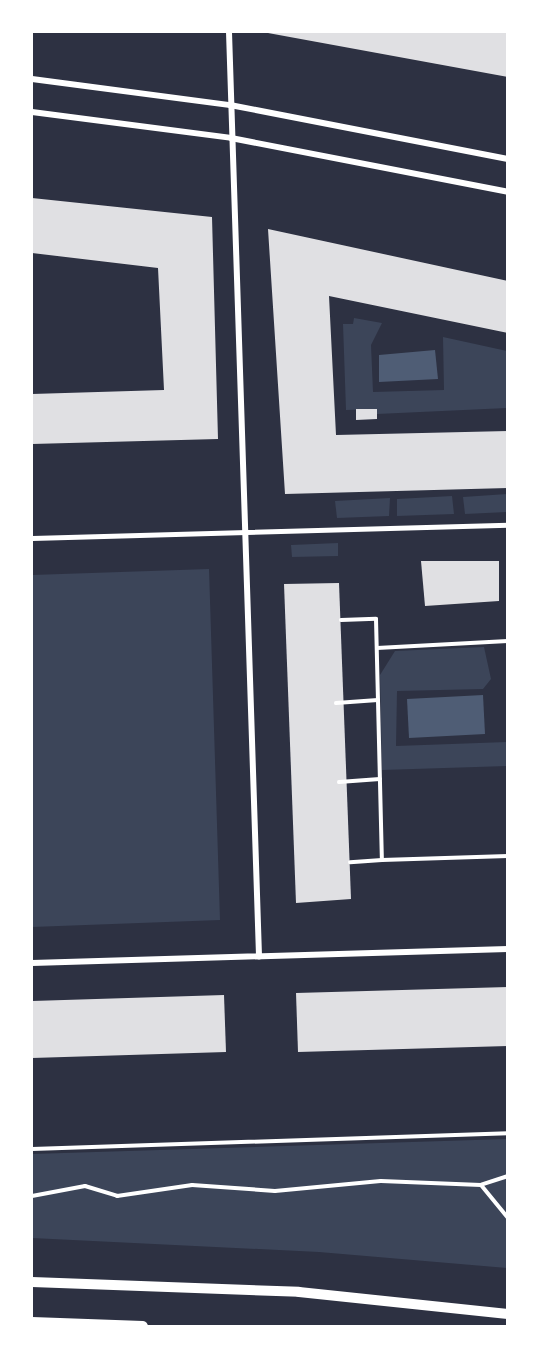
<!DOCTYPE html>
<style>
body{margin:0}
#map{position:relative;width:539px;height:1358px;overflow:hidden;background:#2d3142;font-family:"PT Sans",sans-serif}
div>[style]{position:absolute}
.green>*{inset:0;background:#3c4559}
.water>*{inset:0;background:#4f5d75}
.building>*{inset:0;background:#e0e0e3}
.path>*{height:4px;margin:-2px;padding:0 2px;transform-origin:2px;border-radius:2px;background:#fff}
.pedestrian>*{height:5px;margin:-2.5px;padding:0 2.5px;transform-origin:2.5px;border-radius:2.5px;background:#fff}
.minor>*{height:6px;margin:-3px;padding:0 3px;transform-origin:3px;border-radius:3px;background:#fff}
.tertiary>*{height:10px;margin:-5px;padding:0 5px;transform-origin:5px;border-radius:5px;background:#fff}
span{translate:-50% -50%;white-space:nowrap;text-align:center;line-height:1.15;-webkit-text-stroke:6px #fff;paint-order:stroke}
.frame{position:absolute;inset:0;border:33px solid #fff;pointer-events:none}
</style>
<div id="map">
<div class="green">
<i style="clip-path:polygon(354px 318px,382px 323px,371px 345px,373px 392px,444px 390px,443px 337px,507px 351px,507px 408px,377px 414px,377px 409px,346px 410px,343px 324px,353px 324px)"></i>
<i style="clip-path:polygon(507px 494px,507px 512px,465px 514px,463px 497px)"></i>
<i style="clip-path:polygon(452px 496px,454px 514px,397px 516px,397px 499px)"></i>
<i style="clip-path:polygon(390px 498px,389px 516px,337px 518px,335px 501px)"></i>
<i style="clip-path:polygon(338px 543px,338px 556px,292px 557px,291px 545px)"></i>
<i style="clip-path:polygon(209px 569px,220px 920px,32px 927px,32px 575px)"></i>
<i style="clip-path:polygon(484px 647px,491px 679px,483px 689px,397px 691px,396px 746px,507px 742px,507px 766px,382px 770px,380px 675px,395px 651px)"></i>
<i style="clip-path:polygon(507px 1139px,507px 1268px,319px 1252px,32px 1238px,32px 1154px)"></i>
</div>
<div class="water">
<i style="clip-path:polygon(435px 350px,438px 379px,379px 382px,379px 355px)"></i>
<i style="clip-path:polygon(483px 695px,485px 734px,409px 738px,407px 699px)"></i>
</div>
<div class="building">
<i style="clip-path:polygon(268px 32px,508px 32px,508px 77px,268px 33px)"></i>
<i style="clip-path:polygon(32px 198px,212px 217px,218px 439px,32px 444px,32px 394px,164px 390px,158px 268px,32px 253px)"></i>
<i style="clip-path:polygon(268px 229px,508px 281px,508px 333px,329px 296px,336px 435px,508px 431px,508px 488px,285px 494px)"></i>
<i style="clip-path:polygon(356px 409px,377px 409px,377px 419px,356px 420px)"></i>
<i style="clip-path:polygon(421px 561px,499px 561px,499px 601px,425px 606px)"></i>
<i style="clip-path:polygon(339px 583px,351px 899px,296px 903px,284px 584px)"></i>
<i style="clip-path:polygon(508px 987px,508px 1046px,298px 1052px,296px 993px)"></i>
<i style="clip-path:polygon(224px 995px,226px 1052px,32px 1058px,32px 1001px)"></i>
</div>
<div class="path">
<i style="left:341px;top:620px;width:35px;rotate:-2deg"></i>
<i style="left:376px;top:619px;width:241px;rotate:88.6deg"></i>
<i style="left:382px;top:860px;width:32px;rotate:176deg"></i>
<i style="left:377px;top:648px;width:131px;rotate:-3.1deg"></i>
<i style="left:336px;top:703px;width:42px;rotate:-4.1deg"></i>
<i style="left:339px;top:782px;width:41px;rotate:-4.2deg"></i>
<i style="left:382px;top:860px;width:126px;rotate:-1.8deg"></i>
<i style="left:32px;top:1149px;width:476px;rotate:-1.9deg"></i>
<i style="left:508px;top:1176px;width:28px;rotate:162deg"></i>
<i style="left:481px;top:1185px;width:43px;rotate:50.7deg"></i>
<i style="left:32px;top:1196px;width:54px;rotate:-10.7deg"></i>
<i style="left:85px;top:1186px;width:34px;rotate:17deg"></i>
<i style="left:117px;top:1196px;width:76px;rotate:-8.3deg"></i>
<i style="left:192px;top:1185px;width:83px;rotate:4.1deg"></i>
<i style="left:275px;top:1191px;width:106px;rotate:-5.4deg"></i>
<i style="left:381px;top:1181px;width:100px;rotate:2.3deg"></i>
</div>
<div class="pedestrian">
<i style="left:32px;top:538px;width:476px;rotate:-1.6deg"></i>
</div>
<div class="minor">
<i style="left:229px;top:32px;width:925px;rotate:88.14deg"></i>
<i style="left:32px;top:79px;width:200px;rotate:7.5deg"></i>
<i style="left:230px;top:105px;width:283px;rotate:11deg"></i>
<i style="left:32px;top:112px;width:201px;rotate:7.4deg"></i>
<i style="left:231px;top:138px;width:282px;rotate:11deg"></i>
<i style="left:32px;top:963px;width:476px;rotate:-1.7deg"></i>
</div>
<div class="tertiary">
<i style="left:32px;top:1282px;width:267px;rotate:2.1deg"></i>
<i style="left:299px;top:1292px;width:210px;rotate:6deg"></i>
<i style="left:32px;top:1322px;width:111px;rotate:2.1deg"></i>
</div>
<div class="frame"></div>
</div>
